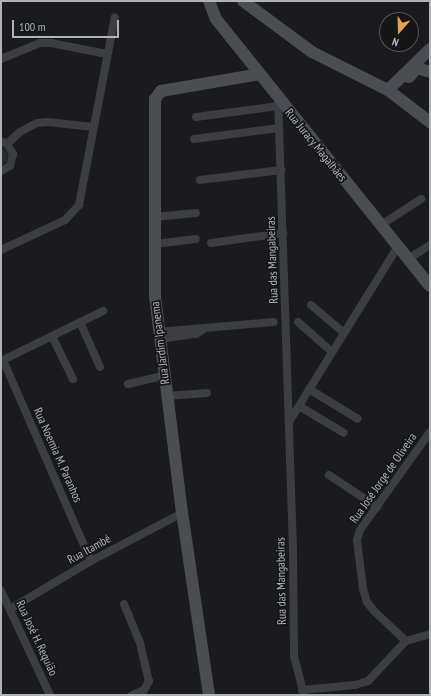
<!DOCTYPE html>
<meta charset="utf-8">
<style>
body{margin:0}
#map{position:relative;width:431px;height:696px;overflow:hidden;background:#1b1b1d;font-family:"PT Sans Narrow",sans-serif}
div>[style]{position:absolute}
.green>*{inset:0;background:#252d26}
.street>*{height:8px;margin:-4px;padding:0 4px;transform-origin:4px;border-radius:4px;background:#3c3e42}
.secondary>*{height:12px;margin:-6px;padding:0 6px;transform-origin:6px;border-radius:6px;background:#4a4d52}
span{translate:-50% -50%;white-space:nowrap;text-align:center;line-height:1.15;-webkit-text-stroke:3.5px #161618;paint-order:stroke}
.street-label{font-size:12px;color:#afb4bb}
.frame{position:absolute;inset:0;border:2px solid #afb4bb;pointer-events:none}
.north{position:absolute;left:379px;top:12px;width:40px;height:40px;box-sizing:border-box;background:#161618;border:1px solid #535559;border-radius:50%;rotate:200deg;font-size:11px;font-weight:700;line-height:16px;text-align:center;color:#afb4bb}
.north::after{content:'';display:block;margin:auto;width:14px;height:18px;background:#e6a34b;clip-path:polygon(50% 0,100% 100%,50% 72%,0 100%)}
.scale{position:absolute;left:12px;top:20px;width:107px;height:18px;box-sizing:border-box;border:2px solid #afb4bb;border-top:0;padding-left:5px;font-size:12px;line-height:14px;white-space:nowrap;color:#afb4bb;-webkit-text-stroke:3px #161618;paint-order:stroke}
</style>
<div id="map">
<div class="green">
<i style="clip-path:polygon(1px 146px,8px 155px,6px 162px,1px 166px)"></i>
</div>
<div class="street">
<i style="left:1px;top:59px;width:42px;rotate:-22.3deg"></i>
<i style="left:40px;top:43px;width:11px"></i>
<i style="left:51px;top:43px;width:57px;rotate:11.1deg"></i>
<i style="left:278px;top:97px;width:457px;rotate:88.1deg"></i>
<i style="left:293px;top:554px;width:102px;rotate:89.4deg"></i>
<i style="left:294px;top:656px;width:40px;rotate:75.6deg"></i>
<i style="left:196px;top:117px;width:83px;rotate:-7.6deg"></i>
<i style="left:194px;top:139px;width:86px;rotate:-7.4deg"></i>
<i style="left:1px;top:141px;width:7px;rotate:27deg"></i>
<i style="left:7px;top:144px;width:12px;rotate:59deg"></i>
<i style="left:13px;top:154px;width:12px;rotate:104deg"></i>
<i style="left:10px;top:166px;width:10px;rotate:151deg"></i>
<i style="left:7px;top:144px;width:18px;rotate:-43deg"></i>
<i style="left:20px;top:132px;width:19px;rotate:-28deg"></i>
<i style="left:37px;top:123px;width:10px;rotate:-6deg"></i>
<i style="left:47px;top:122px;width:47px;rotate:6.1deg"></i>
<i style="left:200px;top:180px;width:82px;rotate:-7deg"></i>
<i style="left:154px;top:217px;width:42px;rotate:-5.4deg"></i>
<i style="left:381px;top:225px;width:48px;rotate:-33deg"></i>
<i style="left:211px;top:243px;width:73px;rotate:-7.9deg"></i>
<i style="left:154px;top:244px;width:42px;rotate:-6.8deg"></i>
<i style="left:1px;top:250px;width:71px;rotate:-25.1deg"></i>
<i style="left:65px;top:220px;width:21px;rotate:-47deg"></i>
<i style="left:79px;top:205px;width:191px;rotate:-79.2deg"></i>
<i style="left:408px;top:259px;width:26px;rotate:-32deg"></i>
<i style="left:311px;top:305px;width:43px;rotate:40.3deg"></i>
<i style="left:80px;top:322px;width:49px;rotate:66deg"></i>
<i style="left:298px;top:322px;width:45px;rotate:41.4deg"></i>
<i style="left:158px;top:332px;width:116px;rotate:-4.9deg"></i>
<i style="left:52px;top:336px;width:48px;rotate:64deg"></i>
<i style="left:159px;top:339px;width:37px;rotate:-8deg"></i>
<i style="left:196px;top:334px;width:9px;rotate:-32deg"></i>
<i style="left:3px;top:360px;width:219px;rotate:66.4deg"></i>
<i style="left:1px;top:361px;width:114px;rotate:-26.1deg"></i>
<i style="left:128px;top:384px;width:37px;rotate:-13deg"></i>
<i style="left:309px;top:389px;width:57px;rotate:31.5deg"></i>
<i style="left:166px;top:396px;width:41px;rotate:-4.2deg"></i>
<i style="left:299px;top:406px;width:52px;rotate:31deg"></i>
<i style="left:289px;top:422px;width:207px;rotate:-58.2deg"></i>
<i style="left:329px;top:475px;width:58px;rotate:33.7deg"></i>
<i style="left:1px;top:591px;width:115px;rotate:64.8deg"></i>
<i style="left:124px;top:604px;width:42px;rotate:67.7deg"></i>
<i style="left:140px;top:643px;width:39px;rotate:77deg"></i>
<i style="left:149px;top:681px;width:10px;rotate:119deg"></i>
<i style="left:144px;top:690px;width:13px;rotate:157deg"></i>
<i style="left:10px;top:609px;width:94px;rotate:-30.7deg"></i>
<i style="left:91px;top:561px;width:103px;rotate:-27.8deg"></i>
<i style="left:406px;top:641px;width:44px;rotate:-136.8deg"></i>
<i style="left:374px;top:611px;width:11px;rotate:-128deg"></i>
<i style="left:367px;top:602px;width:14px;rotate:-107deg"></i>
<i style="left:363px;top:589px;width:49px;rotate:-97deg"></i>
<i style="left:357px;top:540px;width:10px;rotate:-73deg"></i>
<i style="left:360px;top:530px;width:120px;rotate:-54.5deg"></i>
<i style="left:302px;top:690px;width:53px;rotate:-5.4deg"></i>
<i style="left:355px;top:685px;width:14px;rotate:-17deg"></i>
<i style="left:368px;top:681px;width:55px;rotate:-46.5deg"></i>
<i style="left:406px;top:641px;width:25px;rotate:-16deg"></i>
</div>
<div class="secondary">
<i style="left:209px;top:1px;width:19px;rotate:69deg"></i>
<i style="left:216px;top:19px;width:342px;rotate:51.3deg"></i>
<i style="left:243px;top:1px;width:86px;rotate:36.5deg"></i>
<i style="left:312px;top:52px;width:85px;rotate:26.6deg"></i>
<i style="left:388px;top:90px;width:53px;rotate:37.3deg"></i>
<i style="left:409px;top:77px;width:12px;rotate:-48deg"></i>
<i style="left:417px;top:68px;width:14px;rotate:17deg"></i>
<i style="left:388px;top:90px;width:59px;rotate:-44.3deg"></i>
<i style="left:209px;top:695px;width:184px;rotate:-98.4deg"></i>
<i style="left:182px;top:513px;width:218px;rotate:-97.1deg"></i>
<i style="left:155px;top:297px;width:198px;rotate:-90deg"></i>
<i style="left:155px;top:99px;width:10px;rotate:-53deg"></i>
<i style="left:161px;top:91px;width:100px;rotate:-9.7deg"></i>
</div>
<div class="street-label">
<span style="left:316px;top:145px;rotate:51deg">Rua Juracy Magalhães</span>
<span style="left:272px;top:260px;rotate:-92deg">Rua das Mangabeiras</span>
<span style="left:160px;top:343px;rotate:-97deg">Rua Jardim Ipanema</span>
<span style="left:58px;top:455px;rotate:66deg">Rua Noemia M. Paranhos</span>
<span style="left:383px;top:478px;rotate:-55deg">Rua José Jorge de Oliveira</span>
<span style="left:89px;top:549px;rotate:-29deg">Rua Itambé</span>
<span style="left:281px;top:581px;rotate:-91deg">Rua das Mangabeiras</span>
<span style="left:37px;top:638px;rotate:65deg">Rua José H. Requião</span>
</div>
<div class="frame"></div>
<div class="north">N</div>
<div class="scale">100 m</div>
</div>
